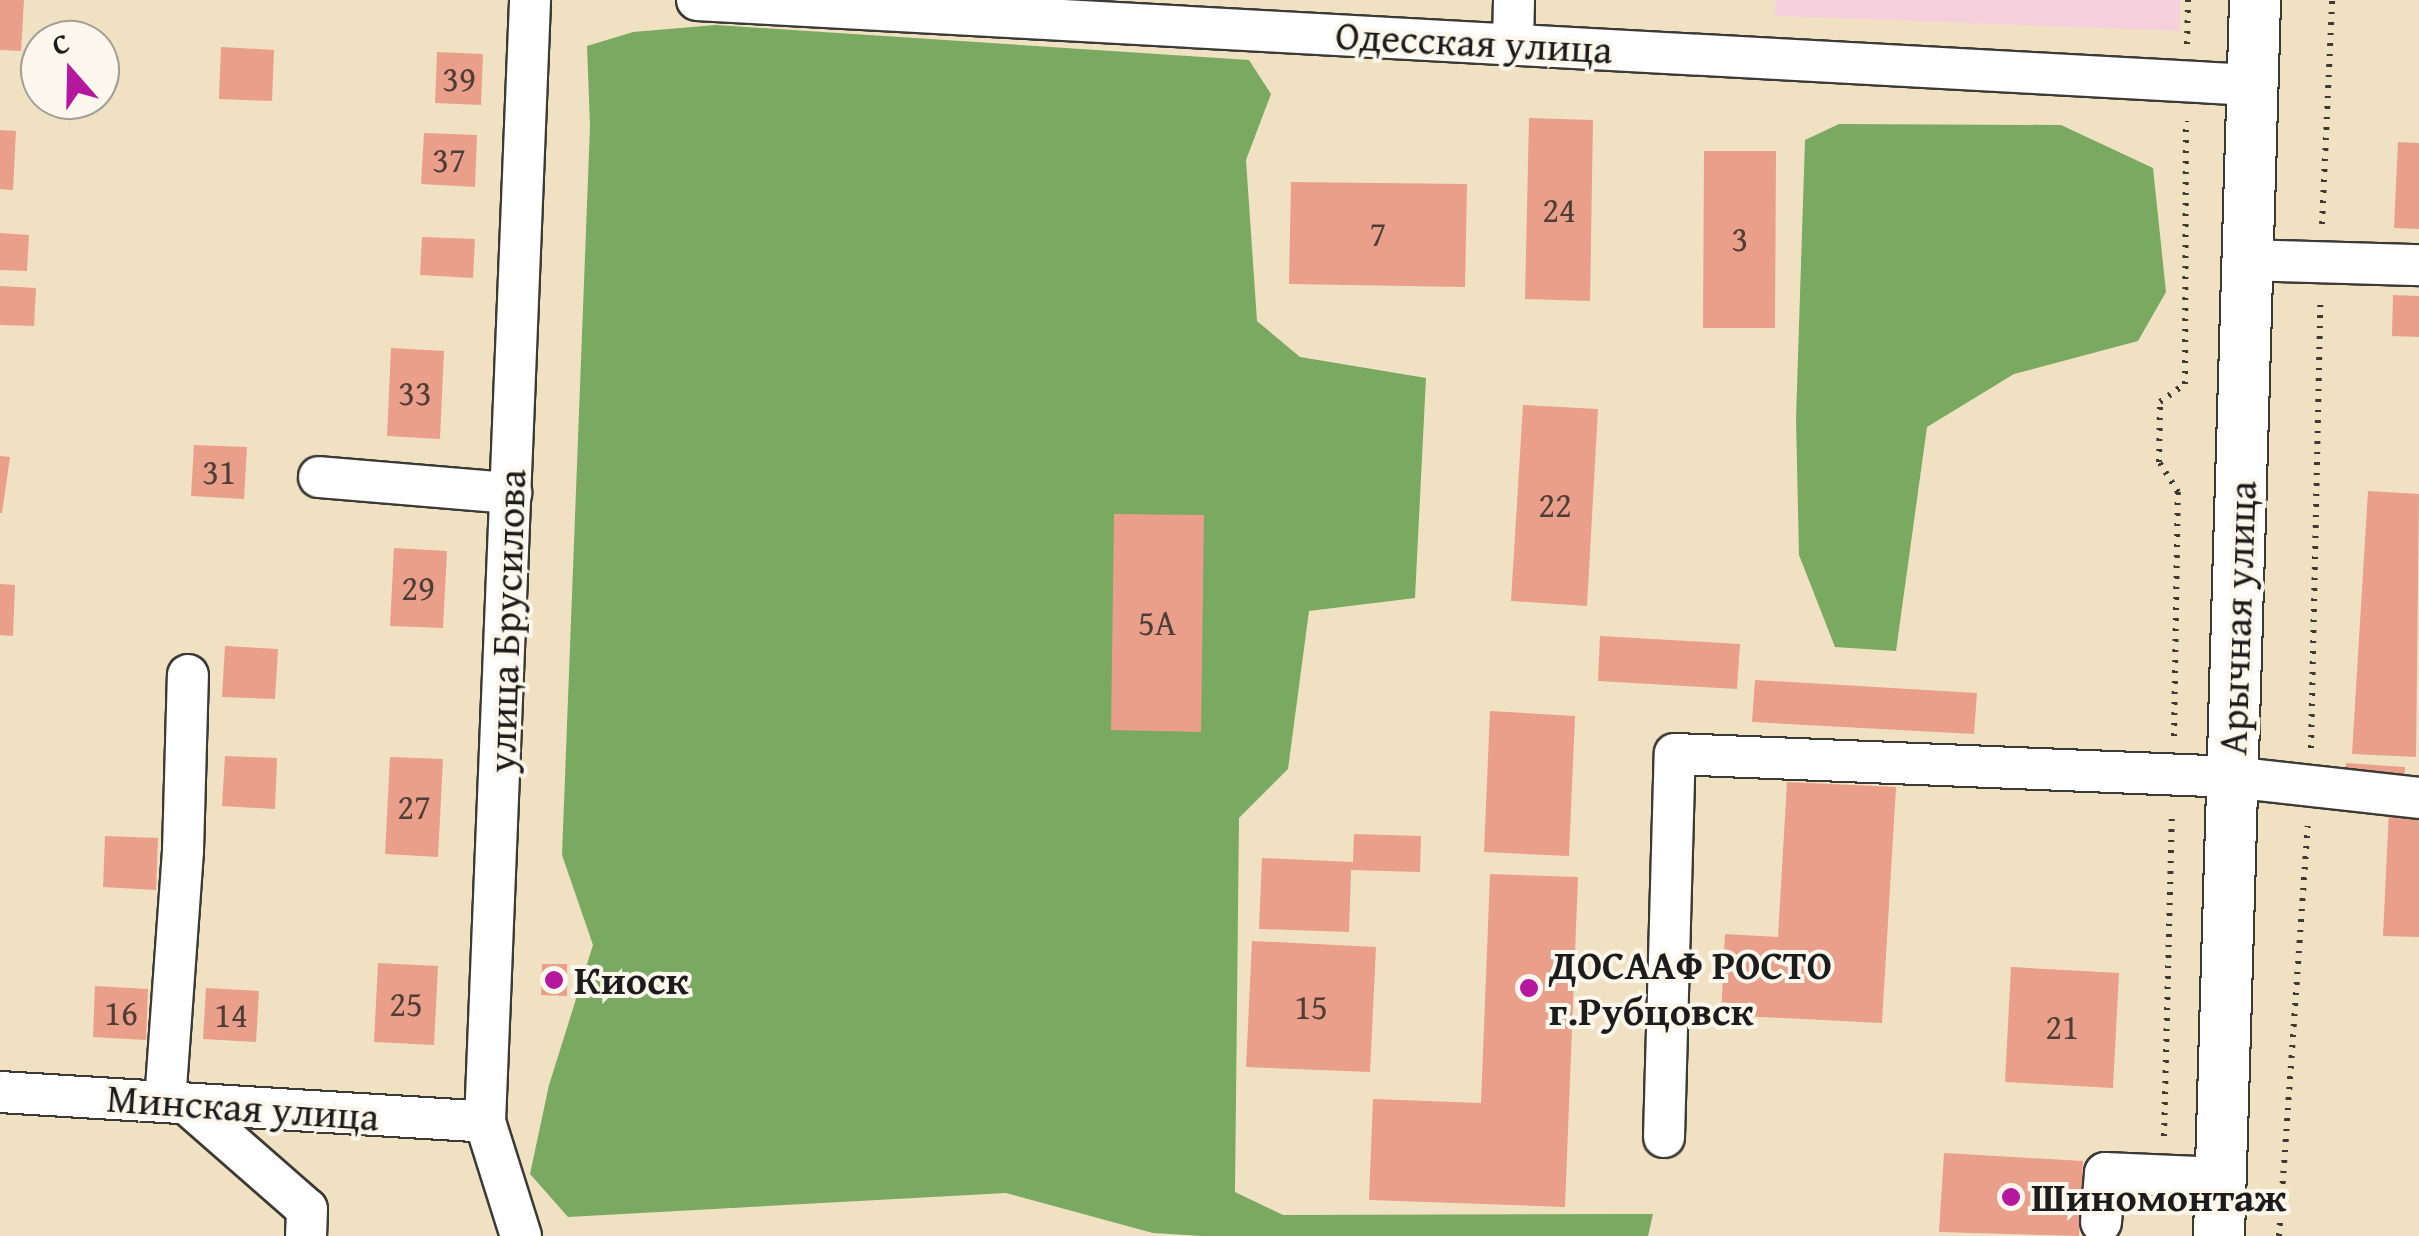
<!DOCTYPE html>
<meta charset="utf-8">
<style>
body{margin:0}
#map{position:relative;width:2419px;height:1236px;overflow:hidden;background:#f1e1c3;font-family:"Gentium Book Plus",serif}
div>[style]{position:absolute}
.built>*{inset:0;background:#f5cfdb}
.forest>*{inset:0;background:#7aa962}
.building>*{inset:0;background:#e99f89}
.path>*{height:6px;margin-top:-3px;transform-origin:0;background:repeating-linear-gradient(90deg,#3c3a35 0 2.5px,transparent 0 10.5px)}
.roads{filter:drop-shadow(2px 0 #3c3a35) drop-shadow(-2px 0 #3c3a35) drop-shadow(0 2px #3c3a35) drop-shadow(0 -2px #3c3a35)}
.minor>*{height:40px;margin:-20px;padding:0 20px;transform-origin:20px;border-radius:20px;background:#fff}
.major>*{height:50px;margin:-25px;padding:0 25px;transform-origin:25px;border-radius:25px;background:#fff}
.dots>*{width:28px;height:28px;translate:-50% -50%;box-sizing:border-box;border:5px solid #fbf7ec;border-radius:50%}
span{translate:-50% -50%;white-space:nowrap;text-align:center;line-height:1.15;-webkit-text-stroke:8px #fbf7ec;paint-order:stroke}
.number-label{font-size:35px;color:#4f3d37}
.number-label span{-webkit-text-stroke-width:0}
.street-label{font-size:40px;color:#1c1c1c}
.poi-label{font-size:40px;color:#1c1c1c;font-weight:700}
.left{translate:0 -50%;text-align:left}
.north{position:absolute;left:20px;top:20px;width:100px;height:100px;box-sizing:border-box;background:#fbf7ec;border:2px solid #a29f99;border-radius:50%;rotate:340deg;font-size:28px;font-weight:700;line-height:40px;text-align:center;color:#1c1c1c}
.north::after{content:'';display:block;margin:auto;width:35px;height:45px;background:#b5179e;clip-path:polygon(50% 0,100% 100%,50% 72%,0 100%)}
</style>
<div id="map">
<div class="built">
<i style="clip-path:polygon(1776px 0,2180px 0,2180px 31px,1775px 16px)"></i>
</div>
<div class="forest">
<i style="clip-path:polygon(716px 25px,1249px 60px,1271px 94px,1246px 160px,1257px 321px,1300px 357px,1426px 378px,1415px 598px,1309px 611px,1288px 769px,1239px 818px,1235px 1192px,1283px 1215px,1653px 1214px,1648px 1236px,1202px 1236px,1153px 1233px,1006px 1193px,568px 1217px,530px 1174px,549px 1085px,593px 945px,562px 855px,590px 126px,587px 46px,633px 32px)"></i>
<i style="clip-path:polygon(1839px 124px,2061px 125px,2153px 168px,2166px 292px,2138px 341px,2014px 374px,1927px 427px,1896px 651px,1835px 647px,1799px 555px,1796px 419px,1805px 140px)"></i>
</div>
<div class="building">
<i style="clip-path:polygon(0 0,24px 0,21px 51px,0 50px)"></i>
<i style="clip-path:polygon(221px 47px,274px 50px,272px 101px,219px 99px)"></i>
<i style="clip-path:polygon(437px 52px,483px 54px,481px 105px,435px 103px)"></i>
<i style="clip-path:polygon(1529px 118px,1593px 120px,1590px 301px,1525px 299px)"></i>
<i style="clip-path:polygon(0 130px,16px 131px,13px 190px,0 189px)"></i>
<i style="clip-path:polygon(424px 133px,477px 135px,475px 187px,421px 184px)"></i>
<i style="clip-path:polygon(2398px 142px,2419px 143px,2419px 229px,2394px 228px)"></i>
<i style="clip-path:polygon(1704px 151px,1776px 151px,1775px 328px,1703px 328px)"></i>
<i style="clip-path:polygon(1291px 182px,1467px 184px,1465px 287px,1289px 284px)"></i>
<i style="clip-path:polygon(0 233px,29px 235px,27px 271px,0 270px)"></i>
<i style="clip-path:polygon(422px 237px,475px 239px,473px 278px,420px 275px)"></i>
<i style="clip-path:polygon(0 286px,36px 288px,34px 326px,0 325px)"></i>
<i style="clip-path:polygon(2393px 295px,2419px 296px,2419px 337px,2392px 336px)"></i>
<i style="clip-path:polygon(391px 348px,444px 351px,440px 439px,387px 436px)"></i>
<i style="clip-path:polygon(1523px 405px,1598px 409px,1587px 606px,1511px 601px)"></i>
<i style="clip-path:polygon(194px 445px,247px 447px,244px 499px,191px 496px)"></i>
<i style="clip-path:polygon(0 456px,10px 457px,2px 513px,0 513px)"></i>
<i style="clip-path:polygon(2368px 491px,2419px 494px,2416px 757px,2352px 754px)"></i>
<i style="clip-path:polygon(1114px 514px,1204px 515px,1201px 732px,1111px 730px)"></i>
<i style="clip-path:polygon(394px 548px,447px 551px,443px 628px,390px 626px)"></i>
<i style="clip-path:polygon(0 584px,15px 585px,13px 636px,0 635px)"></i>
<i style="clip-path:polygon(1600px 636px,1740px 644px,1737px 689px,1598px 681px)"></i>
<i style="clip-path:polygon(225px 646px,278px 649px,275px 699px,222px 697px)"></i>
<i style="clip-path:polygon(1755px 680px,1977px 693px,1974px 734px,1752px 722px)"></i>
<i style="clip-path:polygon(1490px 711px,1575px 716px,1569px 856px,1484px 852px)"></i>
<i style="clip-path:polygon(225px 756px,277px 758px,275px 809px,222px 806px)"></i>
<i style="clip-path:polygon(390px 757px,443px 759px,438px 857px,385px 854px)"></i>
<i style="clip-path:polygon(2346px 763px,2405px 767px,2404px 782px,2345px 777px)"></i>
<i style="clip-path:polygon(1787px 782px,1896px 787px,1882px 1023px,1721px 1015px,1725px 934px,1778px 937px)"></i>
<i style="clip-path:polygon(2389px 809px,2419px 811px,2419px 937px,2383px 936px)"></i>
<i style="clip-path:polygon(1354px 834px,1421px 836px,1420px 872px,1351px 870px,1349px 932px,1259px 929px,1262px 858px,1353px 862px)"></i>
<i style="clip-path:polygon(105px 836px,158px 838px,156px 890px,103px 887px)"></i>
<i style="clip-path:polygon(1490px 874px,1578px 877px,1565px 1207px,1369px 1200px,1373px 1099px,1481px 1103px)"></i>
<i style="clip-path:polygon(1252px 941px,1376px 947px,1370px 1072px,1246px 1067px)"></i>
<i style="clip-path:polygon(378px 963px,438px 966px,434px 1045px,374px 1042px)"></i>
<i style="clip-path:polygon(542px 964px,567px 964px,567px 996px,541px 995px)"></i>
<i style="clip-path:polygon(2011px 967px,2119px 973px,2113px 1088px,2005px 1082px)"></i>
<i style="clip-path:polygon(95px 986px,148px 989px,146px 1040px,93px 1037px)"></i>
<i style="clip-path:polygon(206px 988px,259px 991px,256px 1042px,203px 1039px)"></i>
<i style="clip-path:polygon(1944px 1153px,2083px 1161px,2079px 1236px,1939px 1232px)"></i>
</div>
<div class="path">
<i style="left:2187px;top:44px;width:44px;rotate:-88.7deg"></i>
<i style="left:2322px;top:224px;width:224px;rotate:-87.4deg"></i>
<i style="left:2174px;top:736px;width:244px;rotate:-89.1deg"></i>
<i style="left:2178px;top:492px;width:36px;rotate:-122deg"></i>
<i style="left:2159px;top:462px;width:60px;rotate:-89deg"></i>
<i style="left:2160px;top:402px;width:31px;rotate:-36deg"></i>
<i style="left:2185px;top:384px;width:263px;rotate:-89.8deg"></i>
<i style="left:2311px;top:748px;width:447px;rotate:-88.8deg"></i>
<i style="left:2164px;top:1136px;width:322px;rotate:-88.6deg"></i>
<i style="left:2279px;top:1236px;width:411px;rotate:-86deg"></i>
</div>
<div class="roads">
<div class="minor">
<i style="left:697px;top:0;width:1557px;rotate:3.13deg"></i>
<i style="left:1513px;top:44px;width:44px;rotate:-88.7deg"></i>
<i style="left:2247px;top:260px;width:172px;rotate:1.7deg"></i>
<i style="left:319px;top:477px;width:193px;rotate:4.8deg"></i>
<i style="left:0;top:1092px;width:486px;rotate:3.5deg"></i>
<i style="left:165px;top:1102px;width:252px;rotate:-85.9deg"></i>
<i style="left:183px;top:851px;width:176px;rotate:-88.4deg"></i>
<i style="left:187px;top:1104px;width:159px;rotate:41.2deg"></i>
<i style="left:307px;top:1209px;width:27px;rotate:92deg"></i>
<i style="left:1664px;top:1137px;width:383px;rotate:-88.4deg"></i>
<i style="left:1675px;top:754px;width:557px;rotate:2.36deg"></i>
<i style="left:2232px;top:777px;width:188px;rotate:6.4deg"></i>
<i style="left:2101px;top:1222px;width:49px;rotate:-85.3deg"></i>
<i style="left:2105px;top:1173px;width:116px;rotate:2.5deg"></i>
<i style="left:521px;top:1236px;width:120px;rotate:-107.5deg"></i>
<i style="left:485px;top:1122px;width:1123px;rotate:-87.7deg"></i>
</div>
<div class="major">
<i style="left:2219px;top:1236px;width:1237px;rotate:-88.33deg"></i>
</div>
</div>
<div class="dots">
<i style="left:554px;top:980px;background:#b5179e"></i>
<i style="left:1529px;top:988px;background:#b5179e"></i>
<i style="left:2011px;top:1197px;background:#b5179e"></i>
</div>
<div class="number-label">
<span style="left:459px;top:79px">39</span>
<span style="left:449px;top:160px">37</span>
<span style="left:1559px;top:210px">24</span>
<span style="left:1378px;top:234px">7</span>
<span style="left:1740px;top:239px">3</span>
<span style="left:415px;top:393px">33</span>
<span style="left:219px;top:472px">31</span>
<span style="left:1555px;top:505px">22</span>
<span style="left:418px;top:588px">29</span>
<span style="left:1157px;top:623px">5А</span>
<span style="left:414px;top:807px">27</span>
<span style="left:406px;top:1004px">25</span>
<span style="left:1311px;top:1007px">15</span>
<span style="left:121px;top:1013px">16</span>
<span style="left:231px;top:1015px">14</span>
<span style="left:2062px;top:1027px">21</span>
</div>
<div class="street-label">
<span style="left:1474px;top:42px;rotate:3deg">Одесская улица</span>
<span style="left:2237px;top:618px;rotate:-88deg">Арычная улица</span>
<span style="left:506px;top:621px;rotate:-88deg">улица Брусилова</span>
<span style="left:243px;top:1107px;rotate:4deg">Минская улица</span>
</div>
<div class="poi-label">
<span class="left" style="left:1549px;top:988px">ДОСААФ РОСТО<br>г.Рубцовск</span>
<span class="left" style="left:574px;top:980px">Киоск</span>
<span class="left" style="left:2031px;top:1197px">Шиномонтаж</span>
</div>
<div class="north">С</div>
</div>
